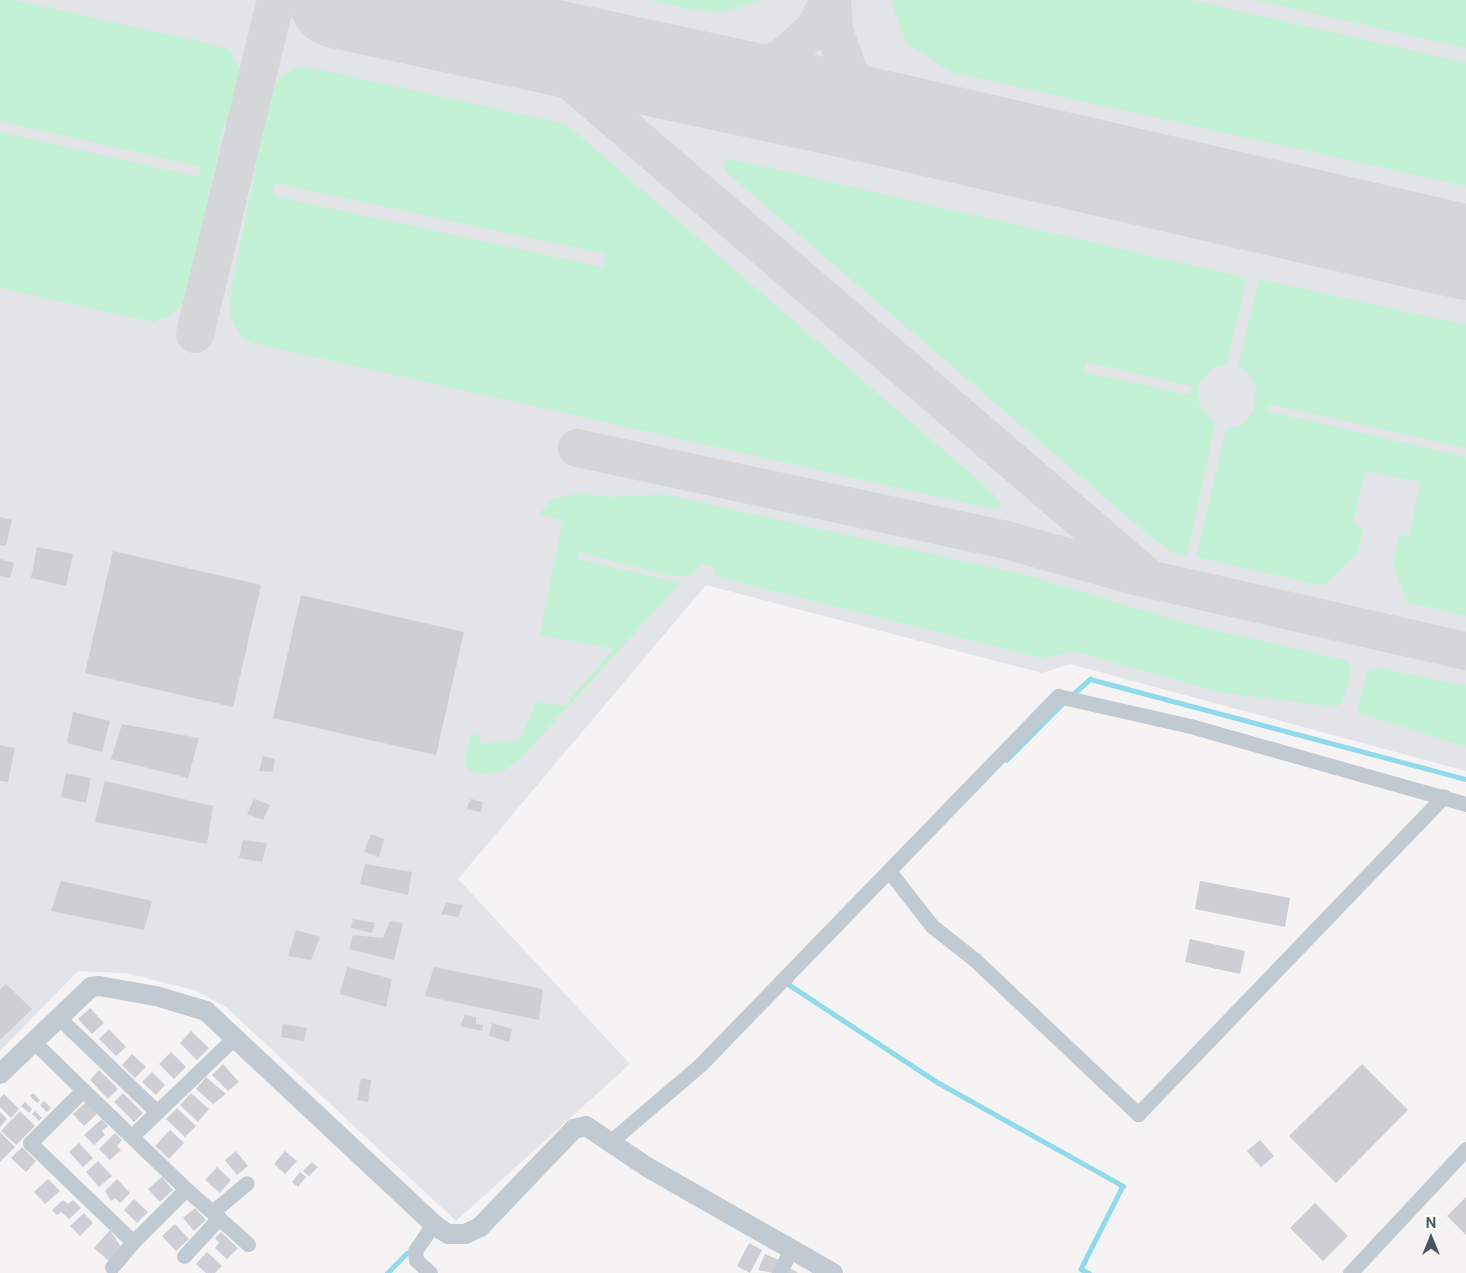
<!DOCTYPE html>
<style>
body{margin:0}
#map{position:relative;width:1466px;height:1273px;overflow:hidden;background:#f5f3f3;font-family:"Public Sans",sans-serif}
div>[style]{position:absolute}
.airport>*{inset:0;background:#e2e4e7}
.green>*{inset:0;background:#c3f1d5}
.stream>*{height:4.5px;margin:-2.25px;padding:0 2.25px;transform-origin:2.25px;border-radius:2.25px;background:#90daee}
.taxiway>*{height:38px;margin:-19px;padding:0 19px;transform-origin:19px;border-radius:19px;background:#d5d6d8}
.runway>*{height:95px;margin:-47.5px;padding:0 47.5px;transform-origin:47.5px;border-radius:47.5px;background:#d5d6d8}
.building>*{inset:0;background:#cdcfd5}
.minor>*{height:15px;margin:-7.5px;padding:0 7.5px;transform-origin:7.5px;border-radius:7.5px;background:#c1cad2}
.tertiary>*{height:20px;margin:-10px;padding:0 10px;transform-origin:10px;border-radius:10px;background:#c1cad2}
span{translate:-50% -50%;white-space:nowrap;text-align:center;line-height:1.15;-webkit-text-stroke:4px #fff;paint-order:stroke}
.north{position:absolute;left:1406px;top:1213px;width:50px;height:50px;-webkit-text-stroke:4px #fff;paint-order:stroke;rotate:0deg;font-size:14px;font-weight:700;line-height:20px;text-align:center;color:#4a5661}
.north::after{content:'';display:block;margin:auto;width:18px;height:22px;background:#4a5661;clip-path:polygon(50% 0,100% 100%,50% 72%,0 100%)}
</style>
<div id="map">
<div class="airport">
<i style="clip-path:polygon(0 0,1466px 0,1466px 771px,1070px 664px,1042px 673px,706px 585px,458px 879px,630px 1064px,456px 1221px,226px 1007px,194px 990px,126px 973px,78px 971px,0 1051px)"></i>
</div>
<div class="green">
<i style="clip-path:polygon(0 0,13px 0,207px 43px,228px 49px,238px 65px,241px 87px,232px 116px,224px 125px,193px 266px,196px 281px,182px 305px,173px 314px,153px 322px,0 288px,0 132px,199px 177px,201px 167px,0 121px)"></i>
<i style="clip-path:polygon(649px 0,761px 0,725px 12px,695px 10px)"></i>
<i style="clip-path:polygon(891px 0,1192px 0,1466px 63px,1466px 186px,950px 72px,906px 43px)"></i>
<i style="clip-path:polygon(1255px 0,1466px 0,1466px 48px)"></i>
<i style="clip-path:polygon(evenodd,308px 67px,566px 124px,993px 493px,1002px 507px,993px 509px,252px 343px,241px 337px,231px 317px,230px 297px,269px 99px,279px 78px,295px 68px,308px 67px,275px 183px,606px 254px,606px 255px,603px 267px,273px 196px,275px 183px)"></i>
<i style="clip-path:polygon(evenodd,730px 159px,1247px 278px,1227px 363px,1211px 369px,1198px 385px,1199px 405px,1215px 424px,1187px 556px,1170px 551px,1151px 537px,726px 172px,723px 162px,730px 159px,1086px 362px,1192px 386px,1190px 395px,1084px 372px,1086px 362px)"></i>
<i style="clip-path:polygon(1259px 279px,1466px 325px,1466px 448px,1269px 404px,1267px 411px,1466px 457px,1466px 616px,1407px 602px,1393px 563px,1399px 534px,1409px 537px,1420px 482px,1365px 471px,1353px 524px,1363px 527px,1358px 553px,1324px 586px,1196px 557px,1226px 429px,1242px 425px,1254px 411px,1256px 388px,1246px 371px,1238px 366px)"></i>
<i style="clip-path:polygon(577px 493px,608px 497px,664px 494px,1026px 575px,1192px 625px,1345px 660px,1351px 668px,1350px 678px,1342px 703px,1335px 707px,1218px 692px,1081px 653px,1068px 652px,1045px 659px,717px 577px,713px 567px,701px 563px,692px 574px,675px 577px,579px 552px,577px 559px,680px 583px,523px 756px,504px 771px,481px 774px,471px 771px,465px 766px,464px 759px,471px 736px,480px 733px,480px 744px,520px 740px,536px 701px,564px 706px,614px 649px,540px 635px,563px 520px,539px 514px,551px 500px)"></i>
<i style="clip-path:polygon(1381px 668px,1466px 686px,1466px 747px,1357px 712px,1367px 671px)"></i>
</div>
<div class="stream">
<i style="left:1072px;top:695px;width:24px;rotate:-42deg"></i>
<i style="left:1090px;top:679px;width:389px;rotate:14.9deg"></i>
<i style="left:1006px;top:760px;width:82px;rotate:-45deg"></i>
<i style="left:791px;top:980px;width:5px;rotate:127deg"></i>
<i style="left:788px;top:984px;width:181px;rotate:33.3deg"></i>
<i style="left:939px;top:1083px;width:211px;rotate:29.2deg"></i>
<i style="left:1123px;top:1186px;width:93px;rotate:116.8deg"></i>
<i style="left:1081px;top:1269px;width:9px;rotate:27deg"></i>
<i style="left:387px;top:1273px;width:28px;rotate:-45deg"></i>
</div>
<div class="taxiway">
<i style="left:832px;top:0;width:30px;rotate:86deg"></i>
<i style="left:834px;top:30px;width:42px;rotate:70.7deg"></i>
<i style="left:848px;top:70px;width:33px;rotate:57deg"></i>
<i style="left:866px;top:98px;width:35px;rotate:39deg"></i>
<i style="left:525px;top:42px;width:815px;rotate:40.67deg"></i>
<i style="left:718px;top:81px;width:31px;rotate:-9deg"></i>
<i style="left:749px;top:76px;width:40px;rotate:-29.7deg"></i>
<i style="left:784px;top:56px;width:40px;rotate:-41deg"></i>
<i style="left:814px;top:30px;width:34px;rotate:-63deg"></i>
<i style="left:195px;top:334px;width:344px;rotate:-76.4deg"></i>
<i style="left:577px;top:448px;width:436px;rotate:12.1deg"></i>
<i style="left:1003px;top:539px;width:133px;rotate:15.7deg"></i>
<i style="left:1131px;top:575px;width:344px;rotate:12.8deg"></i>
</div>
<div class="runway">
<i style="left:336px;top:0;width:570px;rotate:12.16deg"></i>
<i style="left:893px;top:120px;width:588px;rotate:12.97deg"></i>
</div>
<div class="building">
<i style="clip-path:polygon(0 517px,12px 520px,6px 546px,0 545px)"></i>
<i style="clip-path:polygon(37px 547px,73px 554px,66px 586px,31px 578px)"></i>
<i style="clip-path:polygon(113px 551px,261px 585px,233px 707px,85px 673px)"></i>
<i style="clip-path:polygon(0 559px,14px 563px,10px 578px,0 576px)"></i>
<i style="clip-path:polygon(301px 595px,464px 632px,436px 755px,273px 718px)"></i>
<i style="clip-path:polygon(73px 712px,110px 721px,102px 752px,67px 743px)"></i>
<i style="clip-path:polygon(122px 724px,199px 738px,188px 778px,111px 759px)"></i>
<i style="clip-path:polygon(0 745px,15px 748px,8px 782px,0 781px)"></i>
<i style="clip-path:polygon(263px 756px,275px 759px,273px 772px,259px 771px)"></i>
<i style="clip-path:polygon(66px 773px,91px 778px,86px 803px,61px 797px)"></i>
<i style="clip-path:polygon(105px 781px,213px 806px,207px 844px,95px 822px)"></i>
<i style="clip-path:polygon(254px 799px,270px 805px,263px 820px,247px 814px)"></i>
<i style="clip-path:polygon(471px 799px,483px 802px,481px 812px,466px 809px)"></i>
<i style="clip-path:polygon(371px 834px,384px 839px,379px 857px,364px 852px)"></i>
<i style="clip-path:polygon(243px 840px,267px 843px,262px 862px,239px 858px)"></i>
<i style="clip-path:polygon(365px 864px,412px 872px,408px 895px,360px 884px)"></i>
<i style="clip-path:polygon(61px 881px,152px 901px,144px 930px,51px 911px)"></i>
<i style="clip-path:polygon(1200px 881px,1290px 898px,1285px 927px,1195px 909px)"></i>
<i style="clip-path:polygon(446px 903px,463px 905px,458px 917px,441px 914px)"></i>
<i style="clip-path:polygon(353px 919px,375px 923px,372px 933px,351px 928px)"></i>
<i style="clip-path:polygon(390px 921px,403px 923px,394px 960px,349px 949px,353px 935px,383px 938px)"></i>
<i style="clip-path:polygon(296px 930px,320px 937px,311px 960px,288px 956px)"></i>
<i style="clip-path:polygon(1190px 939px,1245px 951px,1240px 974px,1185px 962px)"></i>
<i style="clip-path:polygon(347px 967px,392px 979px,386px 1007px,340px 994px)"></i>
<i style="clip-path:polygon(434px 967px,543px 989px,539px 1020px,425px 996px)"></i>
<i style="clip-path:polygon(6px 984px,32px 1009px,0 1040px,0 990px)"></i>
<i style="clip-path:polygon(90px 1008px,104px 1023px,92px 1034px,78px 1019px)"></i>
<i style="clip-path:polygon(465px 1015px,476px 1017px,476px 1024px,483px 1025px,482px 1031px,460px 1026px)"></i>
<i style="clip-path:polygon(492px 1023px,512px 1029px,509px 1042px,489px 1036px)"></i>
<i style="clip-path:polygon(283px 1024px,307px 1028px,304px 1041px,281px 1037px)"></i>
<i style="clip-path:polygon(109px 1029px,126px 1047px,116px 1056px,99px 1039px)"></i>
<i style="clip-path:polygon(191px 1031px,209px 1048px,197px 1060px,180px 1043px)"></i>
<i style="clip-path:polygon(171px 1052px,186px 1067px,174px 1079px,159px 1064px)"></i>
<i style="clip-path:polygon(132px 1054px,146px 1067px,135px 1078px,122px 1065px)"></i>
<i style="clip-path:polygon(223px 1064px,239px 1082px,228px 1091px,212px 1075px)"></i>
<i style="clip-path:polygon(1362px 1064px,1408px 1110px,1336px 1183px,1289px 1136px)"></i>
<i style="clip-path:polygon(99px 1070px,118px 1089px,108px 1099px,90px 1080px)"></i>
<i style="clip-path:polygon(152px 1072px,165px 1085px,156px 1095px,142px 1082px)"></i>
<i style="clip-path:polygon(206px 1077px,226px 1094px,213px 1104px,196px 1089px)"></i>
<i style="clip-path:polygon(361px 1078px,371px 1080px,368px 1102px,357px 1100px)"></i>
<i style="clip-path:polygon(33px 1093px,40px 1100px,37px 1103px,30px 1096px)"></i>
<i style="clip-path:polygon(123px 1093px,143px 1113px,134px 1122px,114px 1102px)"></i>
<i style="clip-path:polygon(191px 1093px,209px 1109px,198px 1122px,180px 1105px)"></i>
<i style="clip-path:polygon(4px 1094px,19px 1109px,11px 1118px,0 1107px,0 1098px)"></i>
<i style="clip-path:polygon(44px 1101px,51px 1108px,47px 1112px,40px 1105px)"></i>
<i style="clip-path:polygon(25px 1102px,32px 1109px,29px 1113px,21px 1106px)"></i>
<i style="clip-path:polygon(86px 1102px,97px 1114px,84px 1126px,73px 1114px)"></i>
<i style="clip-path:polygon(177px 1108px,196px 1126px,185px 1137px,166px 1119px)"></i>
<i style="clip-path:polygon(20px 1111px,35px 1126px,16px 1145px,1px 1131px)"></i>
<i style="clip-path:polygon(35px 1111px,42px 1118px,39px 1121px,32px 1114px)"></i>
<i style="clip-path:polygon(0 1112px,7px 1119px,0 1127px)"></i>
<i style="clip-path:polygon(102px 1119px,108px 1126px,102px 1131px,105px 1135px,94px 1145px,84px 1135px)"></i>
<i style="clip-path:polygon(170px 1130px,184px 1143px,169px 1159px,155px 1146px)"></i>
<i style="clip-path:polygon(0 1132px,15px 1147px,0 1162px)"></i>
<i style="clip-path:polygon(115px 1133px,122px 1140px,117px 1146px,121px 1150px,110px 1160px,99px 1149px)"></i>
<i style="clip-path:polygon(1260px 1140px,1274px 1156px,1261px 1167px,1247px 1151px)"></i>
<i style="clip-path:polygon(79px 1143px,93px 1158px,83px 1167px,69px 1152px)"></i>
<i style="clip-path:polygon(22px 1147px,36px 1161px,26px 1172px,11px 1158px)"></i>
<i style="clip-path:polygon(236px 1151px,248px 1166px,237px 1175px,225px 1160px)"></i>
<i style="clip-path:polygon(285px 1151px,297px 1161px,285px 1174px,274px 1164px)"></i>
<i style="clip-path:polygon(98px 1161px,112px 1176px,99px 1187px,86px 1172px)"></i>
<i style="clip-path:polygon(312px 1162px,318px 1167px,309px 1176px,303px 1171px)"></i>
<i style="clip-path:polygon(217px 1167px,231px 1180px,220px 1193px,205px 1180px)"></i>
<i style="clip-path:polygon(300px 1172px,306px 1177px,298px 1187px,292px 1182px)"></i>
<i style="clip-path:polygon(162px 1177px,173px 1190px,160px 1202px,148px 1189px)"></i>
<i style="clip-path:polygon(48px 1179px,60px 1191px,45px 1204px,34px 1192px)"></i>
<i style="clip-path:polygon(117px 1179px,130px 1193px,120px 1203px,115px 1198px,111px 1201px,105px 1191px)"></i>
<i style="clip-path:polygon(1466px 1197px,1466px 1235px,1447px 1216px)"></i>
<i style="clip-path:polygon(134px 1199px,148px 1212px,137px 1223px,124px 1210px)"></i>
<i style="clip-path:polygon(63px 1200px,68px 1204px,73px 1200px,81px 1208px,69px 1219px,61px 1212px,57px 1215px,52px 1210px)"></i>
<i style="clip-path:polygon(1315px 1203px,1348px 1236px,1323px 1261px,1290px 1228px)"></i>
<i style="clip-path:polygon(195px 1208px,206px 1220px,194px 1231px,183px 1218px)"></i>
<i style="clip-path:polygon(84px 1213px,93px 1223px,80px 1236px,70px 1226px)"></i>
<i style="clip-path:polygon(175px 1224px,189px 1239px,176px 1251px,162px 1236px)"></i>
<i style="clip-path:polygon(110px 1230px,121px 1247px,109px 1261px,94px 1248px)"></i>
<i style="clip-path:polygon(221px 1232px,238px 1248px,227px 1259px,215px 1248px,219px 1243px,215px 1238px)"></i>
<i style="clip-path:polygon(749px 1243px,762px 1250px,750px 1273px,737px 1266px)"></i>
<i style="clip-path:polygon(207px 1252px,222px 1266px,215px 1273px,206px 1273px,196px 1264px)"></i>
<i style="clip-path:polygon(765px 1254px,779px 1260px,773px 1273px,758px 1270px)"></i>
<i style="clip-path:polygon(790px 1268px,798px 1273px,787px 1273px)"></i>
</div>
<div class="minor">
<i style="left:889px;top:871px;width:70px;rotate:52deg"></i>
<i style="left:932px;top:926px;width:53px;rotate:38.2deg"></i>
<i style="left:974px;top:959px;width:226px;rotate:43.4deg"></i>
<i style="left:1138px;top:1114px;width:441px;rotate:-46.1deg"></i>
<i style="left:58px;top:1017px;width:137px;rotate:43.8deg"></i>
<i style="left:33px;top:1041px;width:70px;rotate:44.4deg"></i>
<i style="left:83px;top:1090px;width:143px;rotate:43.9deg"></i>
<i style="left:186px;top:1189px;width:75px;rotate:135deg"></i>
<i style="left:133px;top:1242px;width:143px;rotate:-136.1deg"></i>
<i style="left:30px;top:1143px;width:75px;rotate:-45deg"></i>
<i style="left:132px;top:1136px;width:143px;rotate:-43.9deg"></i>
<i style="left:611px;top:1141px;width:118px;rotate:-40.5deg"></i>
<i style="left:701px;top:1064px;width:513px;rotate:-45.87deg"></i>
<i style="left:1058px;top:696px;width:139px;rotate:12.8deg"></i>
<i style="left:1194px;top:727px;width:283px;rotate:15.8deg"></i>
<i style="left:186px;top:1189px;width:83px;rotate:41.6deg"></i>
<i style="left:212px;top:1212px;width:45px;rotate:-39.6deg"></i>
<i style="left:184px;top:1256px;width:52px;rotate:-47.4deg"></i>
<i style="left:112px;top:1267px;width:33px;rotate:-50deg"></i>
<i style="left:430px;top:1273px;width:19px;rotate:-137deg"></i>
<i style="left:416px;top:1260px;width:9px;rotate:-96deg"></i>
<i style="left:415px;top:1251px;width:32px;rotate:-56deg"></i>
<i style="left:779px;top:1273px;width:27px;rotate:-63deg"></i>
<i style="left:1350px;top:1273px;width:170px;rotate:-46.9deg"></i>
</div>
<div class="tertiary">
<i style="left:0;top:1074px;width:126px;rotate:-43.7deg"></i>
<i style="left:91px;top:987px;width:8px;rotate:-7deg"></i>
<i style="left:99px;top:986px;width:58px;rotate:10deg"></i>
<i style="left:156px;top:996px;width:52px;rotate:16.7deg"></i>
<i style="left:206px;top:1011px;width:316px;rotate:43.1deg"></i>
<i style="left:437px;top:1227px;width:13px;rotate:32deg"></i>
<i style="left:448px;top:1234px;width:17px"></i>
<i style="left:465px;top:1234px;width:17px;rotate:-25deg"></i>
<i style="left:480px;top:1227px;width:136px;rotate:-46.2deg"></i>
<i style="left:574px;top:1129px;width:12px;rotate:-14deg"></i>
<i style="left:586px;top:1126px;width:73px;rotate:33.9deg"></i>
<i style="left:647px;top:1167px;width:214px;rotate:29.7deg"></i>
</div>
<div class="north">N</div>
</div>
